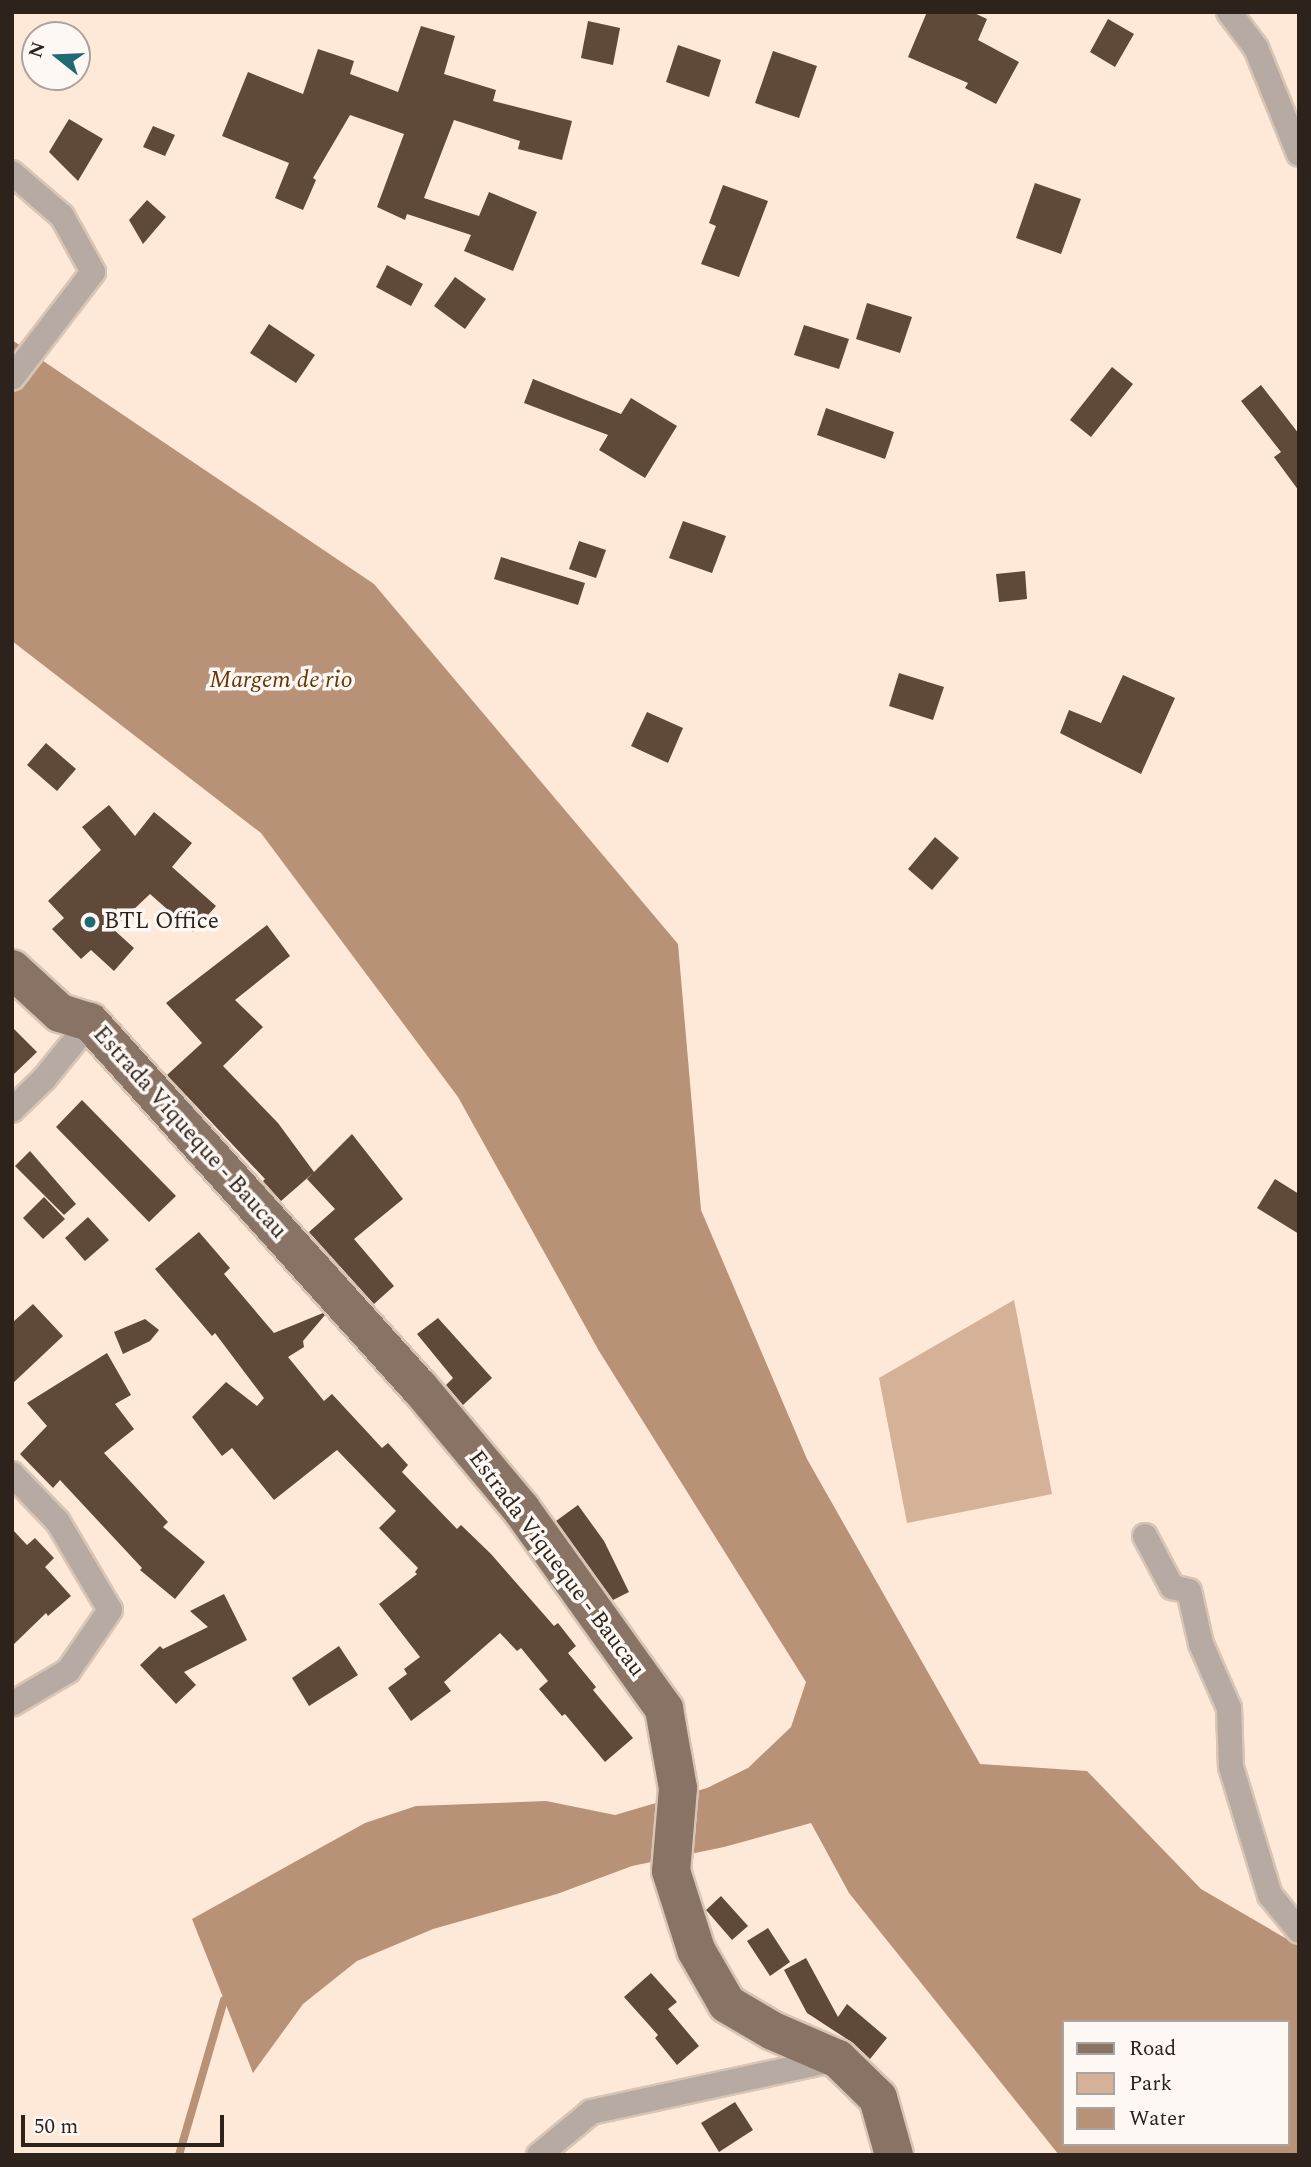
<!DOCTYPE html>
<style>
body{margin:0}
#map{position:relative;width:1311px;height:2167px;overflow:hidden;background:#fee8d7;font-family:Spectral,serif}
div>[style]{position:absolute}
.green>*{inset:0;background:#d4b197}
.water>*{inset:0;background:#b79276}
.stream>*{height:8px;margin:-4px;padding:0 4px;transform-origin:4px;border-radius:4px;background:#b79276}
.building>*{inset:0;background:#604938}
.roads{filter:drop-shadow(2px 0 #d8c5b5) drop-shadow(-2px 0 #d8c5b5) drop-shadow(0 2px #d8c5b5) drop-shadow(0 -2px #d8c5b5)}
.street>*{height:24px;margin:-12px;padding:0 12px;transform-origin:12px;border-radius:12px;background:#b6aaa2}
.primary>*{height:38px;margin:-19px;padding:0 19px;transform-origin:19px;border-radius:19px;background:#887364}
.dots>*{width:19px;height:19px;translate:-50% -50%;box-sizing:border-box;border:4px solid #fef8f4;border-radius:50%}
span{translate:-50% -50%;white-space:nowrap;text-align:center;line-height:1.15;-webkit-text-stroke:7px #fef8f4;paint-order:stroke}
.poi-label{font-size:23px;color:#2d231c}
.left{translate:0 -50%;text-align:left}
.street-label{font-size:23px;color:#2d231c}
.water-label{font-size:24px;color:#683605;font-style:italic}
.frame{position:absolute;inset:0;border:14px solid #2d231c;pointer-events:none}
.legend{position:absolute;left:1062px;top:2020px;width:228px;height:126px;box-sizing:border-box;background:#fef8f4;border:2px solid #aaa39e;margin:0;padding:9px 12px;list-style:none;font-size:21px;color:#2d231c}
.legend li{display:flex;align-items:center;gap:14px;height:35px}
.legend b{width:35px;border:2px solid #aaa39e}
.north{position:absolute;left:21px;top:21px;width:70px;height:70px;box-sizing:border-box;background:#fef8f4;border:2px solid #aaa39e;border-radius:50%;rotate:288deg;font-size:19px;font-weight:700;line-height:28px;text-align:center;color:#2d231c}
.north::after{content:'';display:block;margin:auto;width:24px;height:32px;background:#206a74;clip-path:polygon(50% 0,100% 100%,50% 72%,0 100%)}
.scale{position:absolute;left:21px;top:2115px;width:203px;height:32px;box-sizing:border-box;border:4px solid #2d231c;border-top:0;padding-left:9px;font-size:21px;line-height:24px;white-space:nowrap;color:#2d231c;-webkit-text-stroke:5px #fef8f4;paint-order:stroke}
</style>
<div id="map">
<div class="green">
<i style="clip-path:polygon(1014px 1300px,1052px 1494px,907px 1523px,879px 1378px)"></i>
</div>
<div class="water">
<i style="clip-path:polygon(evenodd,12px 340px,374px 584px,678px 944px,701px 1210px,807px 1459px,980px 1764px,1087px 1771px,1201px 1889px,1299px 1946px,1299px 2155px,1059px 2155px,849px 1893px,811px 1823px,724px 1847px,632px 1866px,557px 1894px,433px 1929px,357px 1961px,303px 2004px,253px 2073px,192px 1919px,365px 1823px,416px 1806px,546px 1801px,615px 1815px,707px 1788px,748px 1768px,791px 1727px,806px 1682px,599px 1351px,458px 1097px,261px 833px,12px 641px,12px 340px,1064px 2022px,1288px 2022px,1288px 2144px,1064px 2144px,1064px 2022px)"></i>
</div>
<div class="stream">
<i style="left:179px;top:2155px;width:161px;rotate:-73.8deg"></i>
</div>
<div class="building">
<i style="clip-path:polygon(927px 12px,972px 12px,987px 19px,978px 40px,1019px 62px,996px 104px,965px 88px,968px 83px,908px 57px)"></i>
<i style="clip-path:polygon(1108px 19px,1134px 34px,1115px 67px,1090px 52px)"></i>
<i style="clip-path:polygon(588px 21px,620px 28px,613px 65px,581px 58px)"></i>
<i style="clip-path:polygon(421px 26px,455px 36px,444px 74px,496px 90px,493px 101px,572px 121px,562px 160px,518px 149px,520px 141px,454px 120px,424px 198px,479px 216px,489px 192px,537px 212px,513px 271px,464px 251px,471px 235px,407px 214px,405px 220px,377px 207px,404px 134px,350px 115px,313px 178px,316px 180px,303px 210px,275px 198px,289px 163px,222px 136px,248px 72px,303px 94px,318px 49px,354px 61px,350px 74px,398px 92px)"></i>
<i style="clip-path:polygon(678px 45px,721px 60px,709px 97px,666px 82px)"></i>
<i style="clip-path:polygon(773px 51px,817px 66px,799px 118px,755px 103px)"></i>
<i style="clip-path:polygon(69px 119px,103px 139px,78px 181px,49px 152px)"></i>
<i style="clip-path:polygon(153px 126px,175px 135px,165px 156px,143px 147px)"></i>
<i style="clip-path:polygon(1035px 183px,1081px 199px,1061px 254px,1016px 238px)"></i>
<i style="clip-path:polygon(723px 185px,768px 201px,739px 277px,701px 264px,716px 226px,709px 223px)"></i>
<i style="clip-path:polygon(147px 200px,166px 217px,143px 244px,129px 220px)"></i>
<i style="clip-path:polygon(387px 265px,423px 284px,411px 306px,376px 287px)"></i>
<i style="clip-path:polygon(455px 277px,486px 299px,465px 329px,434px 306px)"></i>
<i style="clip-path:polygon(867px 303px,912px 317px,900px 353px,856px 339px)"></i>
<i style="clip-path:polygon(269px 324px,315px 355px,296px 383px,250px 353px)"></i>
<i style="clip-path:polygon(804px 325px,849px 339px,839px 369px,794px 355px)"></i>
<i style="clip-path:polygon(1112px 367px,1133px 384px,1091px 437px,1070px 420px)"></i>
<i style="clip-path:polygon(533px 379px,621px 414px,631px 398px,677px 426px,645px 478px,599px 450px,608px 435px,524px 403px)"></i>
<i style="clip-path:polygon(1261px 385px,1299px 434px,1299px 491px,1274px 457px,1281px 452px,1241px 401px)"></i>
<i style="clip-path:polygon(826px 408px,894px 432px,885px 459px,817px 435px)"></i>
<i style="clip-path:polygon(683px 521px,726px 536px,712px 573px,669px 558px)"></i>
<i style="clip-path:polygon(579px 541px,606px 550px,596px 578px,569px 569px)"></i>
<i style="clip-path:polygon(501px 557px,585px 583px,578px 605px,494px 579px)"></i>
<i style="clip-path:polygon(1025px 571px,1027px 599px,999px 602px,996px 574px)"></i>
<i style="clip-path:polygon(899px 673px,944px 687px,933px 720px,889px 706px)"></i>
<i style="clip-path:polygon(1123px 675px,1175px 698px,1141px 774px,1060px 733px,1069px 710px,1101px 723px)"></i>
<i style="clip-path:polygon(647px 712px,683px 728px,668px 763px,631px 746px)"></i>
<i style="clip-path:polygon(46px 743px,76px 769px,57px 791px,27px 765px)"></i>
<i style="clip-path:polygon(109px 805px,135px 836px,154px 812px,192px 843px,172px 867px,216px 906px,193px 932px,150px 894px,113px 929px,134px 948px,114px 971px,91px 950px,81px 959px,52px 929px,64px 918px,48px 901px,101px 850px,82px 827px)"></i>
<i style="clip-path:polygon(935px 837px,959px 858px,932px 890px,908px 869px)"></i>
<i style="clip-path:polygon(267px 925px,290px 956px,235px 1000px,263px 1027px,223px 1066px,278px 1123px,314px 1172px,352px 1134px,403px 1199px,354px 1239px,394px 1286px,374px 1304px,309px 1232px,335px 1209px,307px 1179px,312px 1174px,281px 1201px,263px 1181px,265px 1179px,167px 1075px,202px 1043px,166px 1003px)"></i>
<i style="clip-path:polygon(12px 1027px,37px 1052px,12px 1076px)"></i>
<i style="clip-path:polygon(82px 1100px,176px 1196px,149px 1222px,56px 1127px)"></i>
<i style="clip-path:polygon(30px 1151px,76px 1204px,64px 1215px,15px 1166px)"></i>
<i style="clip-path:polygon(1275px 1179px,1299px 1194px,1299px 1234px,1257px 1208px)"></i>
<i style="clip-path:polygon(44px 1197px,65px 1219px,43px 1239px,23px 1218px)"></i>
<i style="clip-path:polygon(88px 1217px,109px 1240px,85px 1261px,65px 1238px)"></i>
<i style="clip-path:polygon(199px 1232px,230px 1268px,224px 1274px,274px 1333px,323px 1313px,325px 1315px,303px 1341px,304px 1347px,288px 1357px,324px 1401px,332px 1394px,382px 1448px,388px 1443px,408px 1465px,402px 1472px,457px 1529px,461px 1525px,491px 1554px,554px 1626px,558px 1623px,576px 1646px,568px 1653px,596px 1687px,593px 1690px,633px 1738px,605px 1762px,565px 1714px,562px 1716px,539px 1689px,548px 1681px,521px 1648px,517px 1651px,500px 1633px,444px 1682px,451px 1691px,411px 1721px,388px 1688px,407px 1674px,404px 1669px,420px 1657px,379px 1604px,417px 1574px,415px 1572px,418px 1568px,379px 1528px,396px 1511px,337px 1450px,274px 1500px,232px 1448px,222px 1456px,192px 1417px,226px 1382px,257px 1406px,264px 1398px,215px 1333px,212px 1336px,155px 1269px)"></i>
<i style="clip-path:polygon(33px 1304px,63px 1336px,12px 1384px,12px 1323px)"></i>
<i style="clip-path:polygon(438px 1318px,492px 1378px,463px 1405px,446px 1385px,453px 1378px,417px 1334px)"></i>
<i style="clip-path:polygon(145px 1319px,159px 1330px,150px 1341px,123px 1354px,114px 1332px)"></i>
<i style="clip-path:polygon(107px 1353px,131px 1395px,115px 1404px,134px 1429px,104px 1453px,168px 1522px,163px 1527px,205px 1562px,175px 1599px,140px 1570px,142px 1568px,60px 1480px,53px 1488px,20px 1454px,47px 1426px,27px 1403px)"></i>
<i style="clip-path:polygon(578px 1505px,604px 1541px,629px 1592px,613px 1600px,556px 1521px)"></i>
<i style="clip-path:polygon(12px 1529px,27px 1545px,35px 1538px,54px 1558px,45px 1567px,71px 1596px,48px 1616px,46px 1613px,12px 1646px)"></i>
<i style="clip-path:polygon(224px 1594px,247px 1640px,184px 1672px,196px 1685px,176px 1704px,140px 1665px,160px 1646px,163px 1649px,208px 1627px,190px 1611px)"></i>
<i style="clip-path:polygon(339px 1646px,358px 1675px,309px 1706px,292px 1678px)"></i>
<i style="clip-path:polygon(721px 1896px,748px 1926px,732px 1940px,706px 1910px)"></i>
<i style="clip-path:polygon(768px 1928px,790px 1962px,770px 1976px,747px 1941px)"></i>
<i style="clip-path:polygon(806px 1958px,838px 2017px,847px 2004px,887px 2038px,870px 2059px,853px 2043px,807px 2013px,784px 1970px)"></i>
<i style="clip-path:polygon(651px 1973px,677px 2002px,668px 2009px,699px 2046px,677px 2065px,655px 2038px,658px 2035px,624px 1997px)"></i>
<i style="clip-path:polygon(735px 2102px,753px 2130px,719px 2152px,701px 2123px)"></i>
</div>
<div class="roads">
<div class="street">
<i style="left:1229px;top:12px;width:45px;rotate:53.1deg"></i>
<i style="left:1256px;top:48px;width:114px;rotate:67.9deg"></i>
<i style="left:12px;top:173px;width:66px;rotate:40.7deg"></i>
<i style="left:62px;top:216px;width:64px;rotate:61deg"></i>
<i style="left:93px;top:272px;width:133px;rotate:127.4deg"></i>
<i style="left:12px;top:1110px;width:45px;rotate:-44.1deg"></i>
<i style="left:44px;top:1079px;width:73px;rotate:-51.1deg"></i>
<i style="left:12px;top:1474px;width:66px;rotate:46.2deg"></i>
<i style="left:58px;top:1522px;width:102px;rotate:59.4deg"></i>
<i style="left:110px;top:1610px;width:74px;rotate:124.5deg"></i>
<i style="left:68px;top:1671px;width:65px;rotate:149.5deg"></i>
<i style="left:1145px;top:1536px;width:58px;rotate:62.1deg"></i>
<i style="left:1172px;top:1587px;width:17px;rotate:13deg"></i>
<i style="left:1189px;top:1591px;width:54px;rotate:77.2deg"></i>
<i style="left:1201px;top:1644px;width:70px;rotate:66.4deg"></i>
<i style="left:1229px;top:1708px;width:59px;rotate:88.1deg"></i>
<i style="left:1231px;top:1767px;width:134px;rotate:73.1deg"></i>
<i style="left:1270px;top:1895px;width:46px;rotate:51.1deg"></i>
<i style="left:539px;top:2155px;width:67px;rotate:-39.6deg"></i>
<i style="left:591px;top:2112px;width:252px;rotate:-12.2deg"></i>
</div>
<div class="primary">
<i style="left:12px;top:969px;width:65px;rotate:42.5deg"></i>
<i style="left:60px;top:1013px;width:31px;rotate:17deg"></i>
<i style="left:90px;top:1022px;width:491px;rotate:48deg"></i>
<i style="left:419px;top:1387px;width:159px;rotate:50.1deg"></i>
<i style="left:521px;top:1509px;width:246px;rotate:54.4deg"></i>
<i style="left:664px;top:1709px;width:80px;rotate:80deg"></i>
<i style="left:678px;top:1788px;width:83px;rotate:94.8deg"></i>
<i style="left:671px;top:1871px;width:83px;rotate:72.4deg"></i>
<i style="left:696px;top:1950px;width:62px;rotate:60.1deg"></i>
<i style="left:727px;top:2004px;width:53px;rotate:30.4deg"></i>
<i style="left:773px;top:2031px;width:71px;rotate:23.3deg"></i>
<i style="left:838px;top:2059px;width:56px;rotate:44.3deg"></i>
<i style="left:878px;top:2098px;width:59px;rotate:74.3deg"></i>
</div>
</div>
<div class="dots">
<i style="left:90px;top:922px;background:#206a74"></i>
</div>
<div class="poi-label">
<span class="left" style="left:104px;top:922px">BTL Office</span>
</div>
<div class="street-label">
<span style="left:189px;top:1133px;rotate:48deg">Estrada Viqueque - Baucau</span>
<span style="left:556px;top:1564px;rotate:53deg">Estrada Viqueque - Baucau</span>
</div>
<div class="water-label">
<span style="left:281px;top:681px">Margem de rio</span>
</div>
<div class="frame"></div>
<ul class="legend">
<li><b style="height:9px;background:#887364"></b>Road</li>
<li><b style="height:19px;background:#d4b197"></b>Park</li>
<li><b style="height:19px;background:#b79276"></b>Water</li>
</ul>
<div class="north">N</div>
<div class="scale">50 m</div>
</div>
